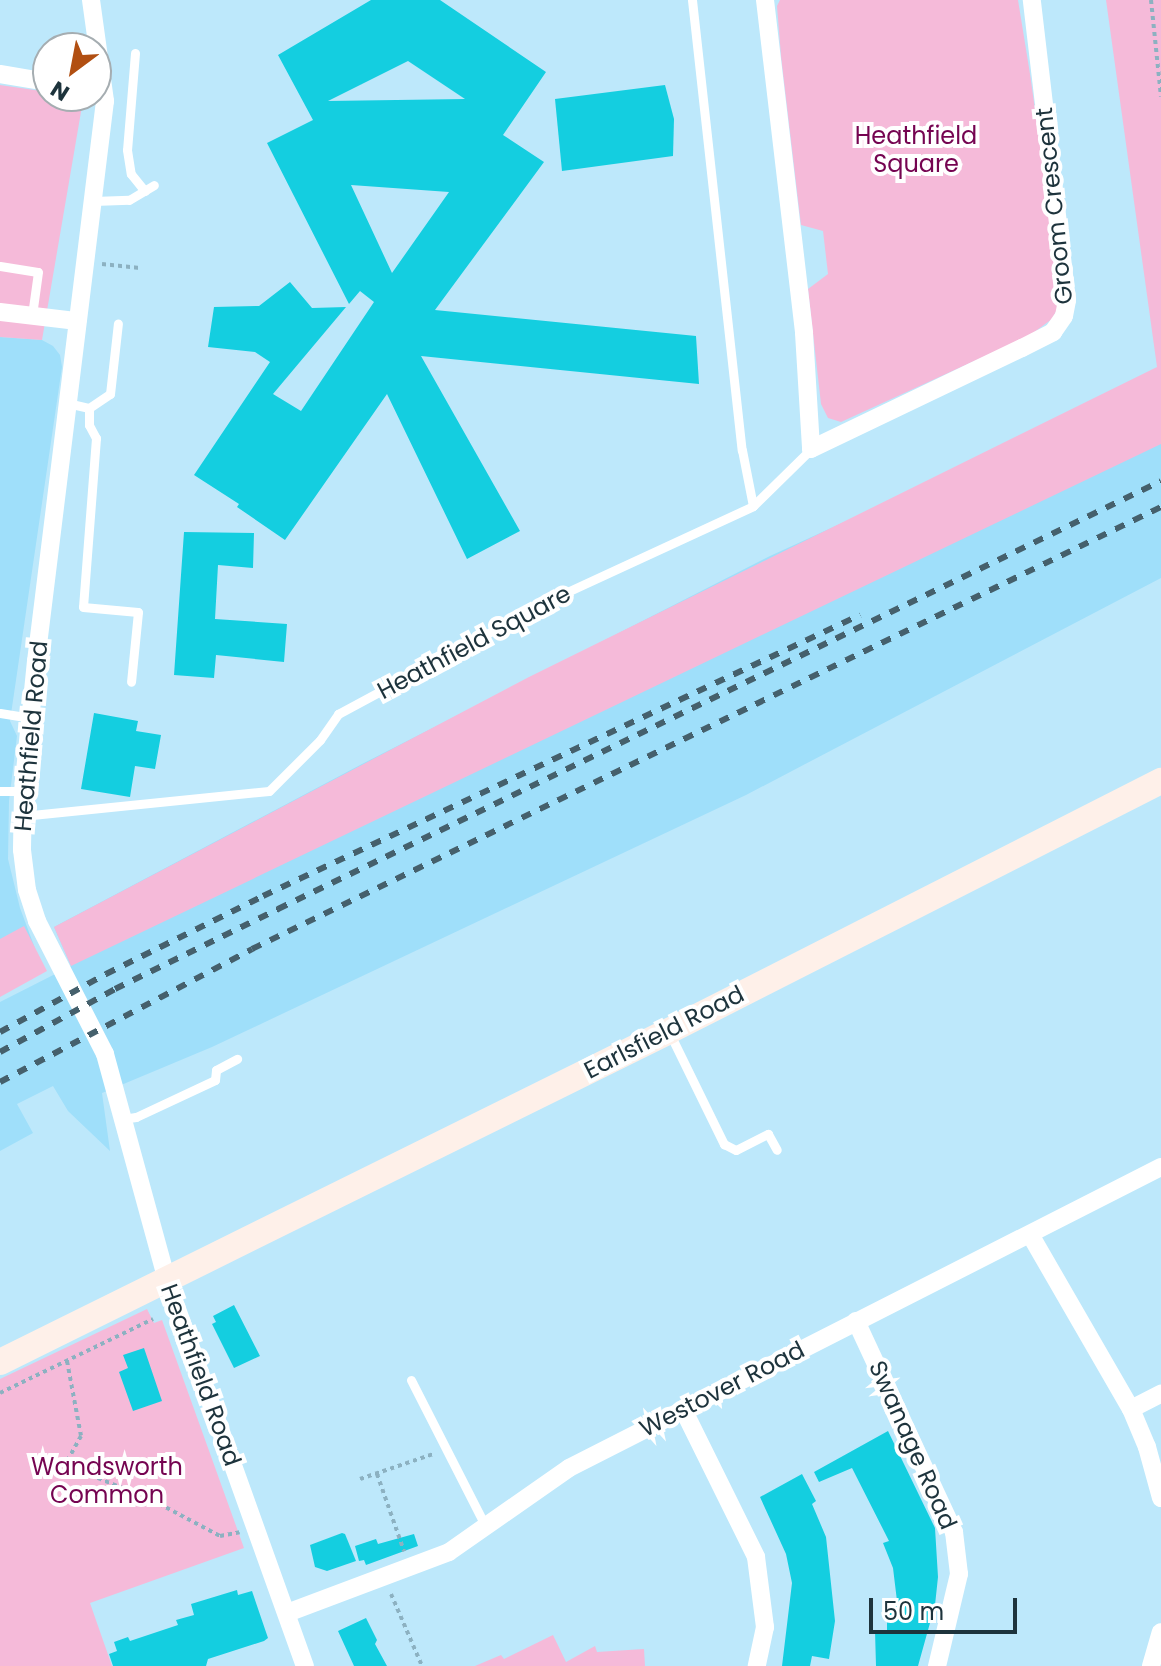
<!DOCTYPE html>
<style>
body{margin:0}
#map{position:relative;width:1161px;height:1666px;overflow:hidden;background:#bde8fb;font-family:Poppins,sans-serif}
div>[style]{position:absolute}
.built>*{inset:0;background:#9fdffa}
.green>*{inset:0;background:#f5bad9}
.building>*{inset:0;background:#14cee0}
.path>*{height:4px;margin-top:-2px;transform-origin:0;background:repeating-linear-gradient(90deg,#8cb1c1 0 4px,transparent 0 8px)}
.service>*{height:9px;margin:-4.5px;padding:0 4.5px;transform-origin:4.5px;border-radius:4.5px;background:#fff}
.minor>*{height:18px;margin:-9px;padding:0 9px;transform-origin:9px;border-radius:9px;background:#fff}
.secondary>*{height:26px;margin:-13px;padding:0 13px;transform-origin:13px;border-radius:13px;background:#fef0e9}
.rail>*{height:6px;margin-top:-3px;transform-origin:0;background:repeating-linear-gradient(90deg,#45606c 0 10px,transparent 0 20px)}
span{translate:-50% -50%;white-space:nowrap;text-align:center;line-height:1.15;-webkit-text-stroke:8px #fff;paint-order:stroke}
.park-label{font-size:24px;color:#750451}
.street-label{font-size:24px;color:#1d333c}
.north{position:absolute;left:32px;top:32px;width:80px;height:80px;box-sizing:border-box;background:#fff;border:2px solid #a5adb1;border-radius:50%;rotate:212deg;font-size:22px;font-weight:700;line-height:32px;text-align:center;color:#1d333c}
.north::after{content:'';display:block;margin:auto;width:28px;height:36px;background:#b14f12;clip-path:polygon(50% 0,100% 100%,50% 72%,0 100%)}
.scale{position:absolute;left:869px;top:1598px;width:148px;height:36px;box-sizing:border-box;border:4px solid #1d333c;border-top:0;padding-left:10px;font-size:24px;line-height:28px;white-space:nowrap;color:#1d333c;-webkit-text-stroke:6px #fff;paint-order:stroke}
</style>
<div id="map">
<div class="built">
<i style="clip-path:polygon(0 337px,42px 340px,53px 346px,60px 355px,62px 367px,10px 721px,17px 736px,9px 801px,8px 859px,20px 908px,36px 951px,0 971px)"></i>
<i style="clip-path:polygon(1161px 377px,1161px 578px,746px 795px,212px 1047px,102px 1093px,110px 1151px,68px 1111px,53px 1086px,17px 1104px,33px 1133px,0 1151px,0 1002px,71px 966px,54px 927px,362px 764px,770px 556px)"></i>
</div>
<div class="green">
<i style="clip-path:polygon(780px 0,1018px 0,1030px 74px,1056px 259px,1059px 306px,1052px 319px,1029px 336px,841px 422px,828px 418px,821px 404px,808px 289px,828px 274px,823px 231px,801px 225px,781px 56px,777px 6px)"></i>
<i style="clip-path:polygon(1106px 0,1161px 0,1161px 444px,71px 966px,54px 927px,529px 677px,1157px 367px)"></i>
<i style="clip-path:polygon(0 85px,48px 92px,48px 96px,75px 96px,82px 106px,42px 340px,0 337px)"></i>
<i style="clip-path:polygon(24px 926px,47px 971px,0 997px,0 939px)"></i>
<i style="clip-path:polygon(147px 1309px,154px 1323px,162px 1320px,244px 1548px,90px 1603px,112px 1666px,0 1666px,0 1379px)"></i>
<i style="clip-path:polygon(553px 1635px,566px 1662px,595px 1646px,597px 1652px,644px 1649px,645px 1666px,475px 1666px,501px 1655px,504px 1659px)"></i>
</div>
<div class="building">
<i style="clip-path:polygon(evenodd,371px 0,440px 0,546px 72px,503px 135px,544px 162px,435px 310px,696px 336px,699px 384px,421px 356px,520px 531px,467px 559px,387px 394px,285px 540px,237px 507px,239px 504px,194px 475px,270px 362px,255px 352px,208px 347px,214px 307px,259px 306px,290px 282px,312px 308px,346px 307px,273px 394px,301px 411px,374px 302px,360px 291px,349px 304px,267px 143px,313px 120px,278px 55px,371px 0,408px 61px,465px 99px,328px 101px,408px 61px,371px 0,351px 185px,449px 192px,392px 273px,351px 185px)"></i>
<i style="clip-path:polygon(665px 85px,674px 119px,673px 156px,562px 171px,555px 99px)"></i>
<i style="clip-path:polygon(184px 532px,254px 533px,253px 568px,218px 565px,215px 619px,287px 624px,284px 662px,216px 655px,214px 678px,174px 675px)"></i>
<i style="clip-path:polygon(94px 713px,138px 721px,136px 731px,161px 735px,155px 769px,135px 766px,130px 797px,81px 789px)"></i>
<i style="clip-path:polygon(234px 1305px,260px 1356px,234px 1368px,212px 1324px,216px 1322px,213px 1316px)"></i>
<i style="clip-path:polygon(144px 1348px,162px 1401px,133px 1411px,119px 1372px,128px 1368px,123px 1355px)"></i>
<i style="clip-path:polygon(888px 1431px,935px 1528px,938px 1577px,935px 1605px,918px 1666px,876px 1666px,875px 1631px,887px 1630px,887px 1602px,897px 1601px,893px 1568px,883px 1543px,889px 1541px,852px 1468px,819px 1482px,814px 1472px)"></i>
<i style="clip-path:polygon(802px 1474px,816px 1501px,812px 1504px,826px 1537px,835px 1621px,829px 1659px,812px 1656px,810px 1666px,782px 1666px,792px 1583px,786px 1554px,760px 1497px)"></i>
<i style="clip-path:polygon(342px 1533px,345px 1534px,356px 1561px,327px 1571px,315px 1567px,310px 1545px)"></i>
<i style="clip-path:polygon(414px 1534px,418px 1546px,366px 1565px,364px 1560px,359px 1561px,355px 1546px,376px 1539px,378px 1544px)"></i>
<i style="clip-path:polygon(237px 1590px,238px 1595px,252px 1591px,268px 1638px,264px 1641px,208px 1659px,206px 1666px,113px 1666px,109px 1654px,117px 1651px,114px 1642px,128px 1637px,130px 1641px,178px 1625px,176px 1620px,194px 1615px,191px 1604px)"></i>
<i style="clip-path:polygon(366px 1618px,377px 1640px,375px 1644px,387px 1666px,354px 1666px,338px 1631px)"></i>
</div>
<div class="path">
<i style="left:1151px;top:0;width:97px;rotate:84.1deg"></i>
<i style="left:102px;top:264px;width:38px;rotate:6deg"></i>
<i style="left:67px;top:1361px;width:76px;rotate:79.4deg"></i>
<i style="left:81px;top:1436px;width:26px;rotate:119deg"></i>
<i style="left:68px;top:1459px;width:20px;rotate:41deg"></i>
<i style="left:83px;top:1472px;width:74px;rotate:22.1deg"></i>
<i style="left:152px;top:1500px;width:77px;rotate:27.9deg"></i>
<i style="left:220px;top:1536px;width:20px;rotate:-11deg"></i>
<i style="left:0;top:1393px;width:170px;rotate:-25.8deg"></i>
<i style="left:377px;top:1474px;width:82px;rotate:70.7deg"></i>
<i style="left:360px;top:1479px;width:77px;rotate:-18.9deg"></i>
<i style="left:391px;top:1594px;width:78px;rotate:66.7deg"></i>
</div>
<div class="service">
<i style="left:692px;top:0;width:453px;rotate:83.7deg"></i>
<i style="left:742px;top:450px;width:57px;rotate:78.9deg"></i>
<i style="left:135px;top:53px;width:97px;rotate:94.7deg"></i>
<i style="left:127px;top:150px;width:24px;rotate:81deg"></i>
<i style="left:131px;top:174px;width:22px;rotate:51deg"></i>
<i style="left:93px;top:201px;width:36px;rotate:-2deg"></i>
<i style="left:129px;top:200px;width:29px;rotate:-31deg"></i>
<i style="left:0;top:266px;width:38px;rotate:9deg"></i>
<i style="left:38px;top:272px;width:43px;rotate:97.9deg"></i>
<i style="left:67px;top:403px;width:23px;rotate:13deg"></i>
<i style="left:89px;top:408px;width:25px;rotate:-34deg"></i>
<i style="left:110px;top:394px;width:71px;rotate:-83.6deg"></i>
<i style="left:89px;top:408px;width:17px;rotate:90deg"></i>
<i style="left:89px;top:425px;width:15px;rotate:62deg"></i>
<i style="left:96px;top:438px;width:169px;rotate:94.4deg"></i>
<i style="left:83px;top:607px;width:55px;rotate:5.2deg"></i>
<i style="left:138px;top:612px;width:70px;rotate:95.7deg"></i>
<i style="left:0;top:713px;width:30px;rotate:9deg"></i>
<i style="left:0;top:791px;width:23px"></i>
<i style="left:22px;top:816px;width:248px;rotate:-5.8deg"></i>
<i style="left:269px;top:791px;width:72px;rotate:-45deg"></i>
<i style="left:320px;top:740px;width:32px;rotate:-55deg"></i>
<i style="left:338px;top:714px;width:243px;rotate:-28.3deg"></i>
<i style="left:552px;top:599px;width:221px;rotate:-24.8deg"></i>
<i style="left:753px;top:506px;width:81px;rotate:-44.5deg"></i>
<i style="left:670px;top:1034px;width:123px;rotate:63.9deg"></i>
<i style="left:724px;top:1144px;width:13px;rotate:27deg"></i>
<i style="left:736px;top:1150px;width:36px;rotate:-27deg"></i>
<i style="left:768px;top:1134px;width:18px;rotate:61deg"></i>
<i style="left:122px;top:1119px;width:14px;rotate:-8deg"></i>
<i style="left:136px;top:1117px;width:87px;rotate:-25.1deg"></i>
<i style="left:215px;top:1080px;width:10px;rotate:-84deg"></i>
<i style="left:216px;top:1070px;width:24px;rotate:-28deg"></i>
<i style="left:411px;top:1380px;width:163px;rotate:63deg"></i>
</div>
<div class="minor">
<i style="left:91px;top:0;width:102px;rotate:82.1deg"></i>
<i style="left:105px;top:101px;width:564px;rotate:97.02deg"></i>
<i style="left:36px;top:661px;width:131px;rotate:95.7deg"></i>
<i style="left:23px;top:791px;width:59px;rotate:91deg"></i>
<i style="left:22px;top:850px;width:40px;rotate:82.9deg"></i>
<i style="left:27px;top:890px;width:33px;rotate:72deg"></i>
<i style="left:37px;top:921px;width:149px;rotate:62.9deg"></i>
<i style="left:105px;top:1054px;width:235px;rotate:74.7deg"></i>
<i style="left:167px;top:1281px;width:409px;rotate:70.3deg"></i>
<i style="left:765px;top:0;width:335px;rotate:83.3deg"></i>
<i style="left:804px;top:333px;width:116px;rotate:86.5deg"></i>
<i style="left:811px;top:449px;width:234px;rotate:-25.6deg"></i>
<i style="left:1022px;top:348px;width:35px;rotate:-27deg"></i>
<i style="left:1053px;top:332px;width:19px;rotate:-55deg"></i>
<i style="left:1064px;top:316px;width:16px;rotate:-79deg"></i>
<i style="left:1067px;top:300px;width:302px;rotate:-96.7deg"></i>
<i style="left:0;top:74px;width:49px;rotate:9.5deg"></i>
<i style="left:0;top:312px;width:78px;rotate:6.7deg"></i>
<i style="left:1031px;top:1236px;width:200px;rotate:60deg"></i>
<i style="left:1131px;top:1409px;width:41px;rotate:67.2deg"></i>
<i style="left:1147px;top:1447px;width:53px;rotate:74.6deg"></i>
<i style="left:856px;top:1321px;width:233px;rotate:65.1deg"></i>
<i style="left:954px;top:1532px;width:42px;rotate:83.2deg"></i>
<i style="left:959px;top:1574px;width:95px;rotate:103.4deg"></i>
<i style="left:683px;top:1409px;width:165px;rotate:63.7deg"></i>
<i style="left:756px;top:1557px;width:71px;rotate:82.7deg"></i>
<i style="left:765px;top:1627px;width:40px;rotate:102deg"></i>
<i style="left:1131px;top:1409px;width:34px;rotate:-27deg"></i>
<i style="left:287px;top:1613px;width:173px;rotate:-20.6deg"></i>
<i style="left:449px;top:1552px;width:146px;rotate:-35deg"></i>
<i style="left:569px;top:1468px;width:664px;rotate:-26.95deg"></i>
<i style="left:1151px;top:1666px;width:35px;rotate:-74deg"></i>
</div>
<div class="secondary">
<i style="left:0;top:1362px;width:746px;rotate:-26.32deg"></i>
<i style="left:669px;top:1031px;width:552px;rotate:-26.94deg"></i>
</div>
<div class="rail">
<i style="left:0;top:1032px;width:121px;rotate:-28.7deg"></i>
<i style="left:106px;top:974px;width:175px;rotate:-26.4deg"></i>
<i style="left:263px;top:896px;width:660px;rotate:-25.21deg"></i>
<i style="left:0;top:1052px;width:131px;rotate:-28.7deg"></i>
<i style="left:115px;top:989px;width:182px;rotate:-26.1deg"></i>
<i style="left:278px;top:909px;width:981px;rotate:-25.86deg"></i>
<i style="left:0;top:1082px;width:285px;rotate:-27.8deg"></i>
<i style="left:252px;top:949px;width:1011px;rotate:-25.93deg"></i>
</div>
<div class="park-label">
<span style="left:916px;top:150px">Heathfield<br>Square</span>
<span style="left:107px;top:1481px">Wandsworth<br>Common</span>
</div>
<div class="street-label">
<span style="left:1054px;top:206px;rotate:-96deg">Groom Crescent</span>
<span style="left:474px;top:642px;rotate:-28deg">Heathfield Square</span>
<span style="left:31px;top:736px;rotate:-85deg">Heathfield Road</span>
<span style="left:664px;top:1032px;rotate:-27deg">Earlsfield Road</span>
<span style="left:201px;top:1375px;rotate:70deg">Heathfield Road</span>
<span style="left:722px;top:1389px;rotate:-27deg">Westover Road</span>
<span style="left:913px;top:1445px;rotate:66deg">Swanage Road</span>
</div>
<div class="north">N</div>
<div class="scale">50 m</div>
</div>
